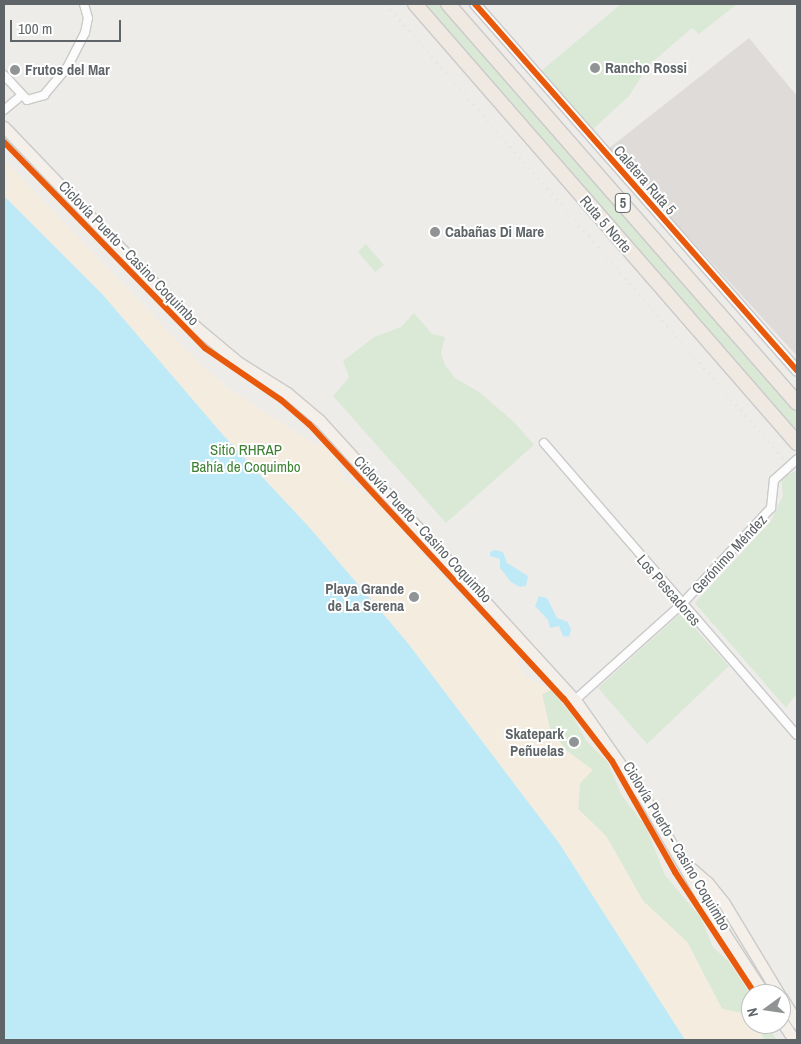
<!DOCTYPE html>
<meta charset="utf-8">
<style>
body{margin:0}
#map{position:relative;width:801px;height:1044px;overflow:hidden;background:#eeece9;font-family:"Archivo Narrow",sans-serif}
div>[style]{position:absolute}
.industrial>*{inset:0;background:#dedbd9}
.green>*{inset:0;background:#dae9d5}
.sand>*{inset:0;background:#f5ece0}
.water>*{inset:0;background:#beeaf8}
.roads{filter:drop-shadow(1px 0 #cacaca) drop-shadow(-1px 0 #cacaca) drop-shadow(0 1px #cacaca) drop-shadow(0 -1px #cacaca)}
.street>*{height:8px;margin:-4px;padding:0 4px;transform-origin:4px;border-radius:4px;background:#fcfcfc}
.secondary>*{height:10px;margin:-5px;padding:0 5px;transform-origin:5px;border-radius:5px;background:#fcfcfc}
.primary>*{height:11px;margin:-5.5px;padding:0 5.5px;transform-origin:5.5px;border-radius:5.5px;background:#f4f0e9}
.highway>*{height:14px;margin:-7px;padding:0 7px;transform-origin:7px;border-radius:7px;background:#f0e9e2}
.rail>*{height:2.5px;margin-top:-1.25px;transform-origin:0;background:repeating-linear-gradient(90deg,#e3e4e3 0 1px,transparent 0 7px)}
.cycleway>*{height:6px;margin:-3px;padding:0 3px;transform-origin:3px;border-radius:3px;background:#e8590c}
.dots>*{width:14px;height:14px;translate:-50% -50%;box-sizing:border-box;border:2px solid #fff;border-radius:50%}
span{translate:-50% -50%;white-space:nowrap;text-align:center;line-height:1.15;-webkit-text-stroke:4px #fff;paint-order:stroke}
.shield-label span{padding:1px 4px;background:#fff;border:1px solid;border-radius:4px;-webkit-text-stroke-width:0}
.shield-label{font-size:14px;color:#5e6467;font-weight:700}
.poi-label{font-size:15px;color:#5e6467;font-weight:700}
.left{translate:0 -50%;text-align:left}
.right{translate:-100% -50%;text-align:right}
.street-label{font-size:15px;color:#5e6467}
.park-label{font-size:15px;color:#3e8134}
.frame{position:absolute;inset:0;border:5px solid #5e6467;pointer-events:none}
.north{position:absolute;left:741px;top:984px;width:50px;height:50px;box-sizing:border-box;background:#fff;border:1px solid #bfc1c2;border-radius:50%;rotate:256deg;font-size:14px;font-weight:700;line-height:20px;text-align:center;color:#5e6467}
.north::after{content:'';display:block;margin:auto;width:18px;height:22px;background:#909494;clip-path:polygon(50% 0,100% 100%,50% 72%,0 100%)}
.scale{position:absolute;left:10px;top:20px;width:111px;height:22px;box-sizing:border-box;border:2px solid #5e6467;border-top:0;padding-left:6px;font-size:15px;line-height:18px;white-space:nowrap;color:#5e6467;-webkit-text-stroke:4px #fff;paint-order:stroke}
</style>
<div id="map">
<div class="industrial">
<i style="clip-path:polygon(749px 38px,797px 96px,797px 356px,608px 149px)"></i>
</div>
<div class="green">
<i style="clip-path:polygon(421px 4px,442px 4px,797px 410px,797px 431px)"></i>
<i style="clip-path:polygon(621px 4px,737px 4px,699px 34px,692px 28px,648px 66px,629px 96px,592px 130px,541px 71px)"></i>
<i style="clip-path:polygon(366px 244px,384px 265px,375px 272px,358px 252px)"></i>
<i style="clip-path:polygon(414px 313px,432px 334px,445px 337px,441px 353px,445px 365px,455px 378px,479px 392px,514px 422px,534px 445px,446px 523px,333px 396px,349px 377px,343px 361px,374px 337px,401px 327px)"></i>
<i style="clip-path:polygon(797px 470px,797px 693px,786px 708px,695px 603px,770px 522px,783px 496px,781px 478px)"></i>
<i style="clip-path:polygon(681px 613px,729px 666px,647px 744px,598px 688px)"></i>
<i style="clip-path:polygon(551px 690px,572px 715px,586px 740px,608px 763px,622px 796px,646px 827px,665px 875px,701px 918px,713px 947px,730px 963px,751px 995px,751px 1015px,722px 1009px,687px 942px,643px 901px,606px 836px,578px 809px,580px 783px,588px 768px,567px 751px,550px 729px,542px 694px)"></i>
<i style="clip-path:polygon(756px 1024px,766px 1024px,777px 1040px,764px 1040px)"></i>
</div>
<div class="sand">
<i style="clip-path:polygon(4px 160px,194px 358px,229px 389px,316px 445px,323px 441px,334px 455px,343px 478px,379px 503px,456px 593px,508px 644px,519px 659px,518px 665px,526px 677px,551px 690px,542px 694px,550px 729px,567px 751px,593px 770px,580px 783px,578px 809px,606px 836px,643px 901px,687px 942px,722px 1009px,751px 1015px,751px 1024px,756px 1024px,764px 1040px,685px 1040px,559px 843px,407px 642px,309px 527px,223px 435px,103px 295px,4px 196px)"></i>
</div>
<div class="water">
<i style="clip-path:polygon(4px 196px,103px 295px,223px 435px,309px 527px,407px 642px,559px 843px,685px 1040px,4px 1040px)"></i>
<i style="clip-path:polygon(495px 550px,503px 552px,507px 563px,528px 576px,526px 586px,520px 587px,511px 582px,500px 568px,500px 559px,490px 556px,490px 552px)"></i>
<i style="clip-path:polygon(539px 596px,547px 598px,557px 618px,568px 622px,571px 630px,569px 637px,563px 636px,559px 626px,550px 628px,548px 620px,535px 606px)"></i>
</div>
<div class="roads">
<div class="street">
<i style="left:4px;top:75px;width:34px;rotate:47deg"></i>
<i style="left:27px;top:100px;width:18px;rotate:-16deg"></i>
<i style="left:44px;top:95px;width:38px;rotate:-50deg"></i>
<i style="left:68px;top:66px;width:37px;rotate:-63deg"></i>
<i style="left:85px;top:33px;width:15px;rotate:-79deg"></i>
<i style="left:88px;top:18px;width:15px;rotate:-106deg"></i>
<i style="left:4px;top:110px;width:23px;rotate:-40deg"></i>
<i style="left:544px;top:443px;width:386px;rotate:49.1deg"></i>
<i style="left:575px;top:700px;width:144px;rotate:-41.9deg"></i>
<i style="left:682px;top:604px;width:131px;rotate:-47.2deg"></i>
<i style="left:771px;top:508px;width:28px;rotate:-84deg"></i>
<i style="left:774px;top:480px;width:31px;rotate:-42deg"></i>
</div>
<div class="secondary">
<i style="left:475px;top:4px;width:488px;rotate:48.7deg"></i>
</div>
<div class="primary">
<i style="left:4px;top:127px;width:279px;rotate:46.2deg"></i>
<i style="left:197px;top:328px;width:55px;rotate:39.8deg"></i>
<i style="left:239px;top:363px;width:57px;rotate:32deg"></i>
<i style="left:287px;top:393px;width:43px;rotate:40.3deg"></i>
<i style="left:320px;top:421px;width:378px;rotate:47.6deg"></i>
<i style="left:575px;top:700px;width:126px;rotate:55deg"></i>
<i style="left:647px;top:803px;width:125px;rotate:59.7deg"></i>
<i style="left:710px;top:911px;width:99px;rotate:57deg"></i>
<i style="left:686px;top:864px;width:28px;rotate:41deg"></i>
<i style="left:707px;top:882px;width:27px;rotate:51deg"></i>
<i style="left:724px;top:903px;width:106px;rotate:58.9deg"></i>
<i style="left:781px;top:997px;width:31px;rotate:58deg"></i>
<i style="left:781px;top:1020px;width:24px;rotate:57deg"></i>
</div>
<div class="highway">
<i style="left:415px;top:4px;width:582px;rotate:48.97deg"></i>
<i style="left:448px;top:4px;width:530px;rotate:48.82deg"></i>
</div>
</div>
<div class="rail">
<i style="left:386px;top:4px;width:624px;rotate:48.83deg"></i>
</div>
<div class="cycleway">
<i style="left:475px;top:4px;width:488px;rotate:48.7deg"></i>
<i style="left:4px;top:142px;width:288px;rotate:45.7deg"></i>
<i style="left:205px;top:348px;width:92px;rotate:34.4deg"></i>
<i style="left:281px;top:400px;width:37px;rotate:41deg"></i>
<i style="left:309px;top:424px;width:375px;rotate:47.2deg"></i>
<i style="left:564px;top:699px;width:78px;rotate:52.3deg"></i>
<i style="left:612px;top:761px;width:128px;rotate:60.4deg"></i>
<i style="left:675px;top:872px;width:146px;rotate:56.7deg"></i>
</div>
<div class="dots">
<i style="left:595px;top:68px;background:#909494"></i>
<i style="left:15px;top:70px;background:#909494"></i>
<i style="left:435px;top:232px;background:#909494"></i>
<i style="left:414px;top:597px;background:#909494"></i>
<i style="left:574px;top:742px;background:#909494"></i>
</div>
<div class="shield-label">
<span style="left:623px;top:203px">5</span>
</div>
<div class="poi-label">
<span class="left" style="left:605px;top:68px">Rancho Rossi</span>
<span class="left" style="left:25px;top:70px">Frutos del Mar</span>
<span class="left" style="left:445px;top:232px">Cabañas Di Mare</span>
<span class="right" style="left:404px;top:597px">Playa Grande<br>de La Serena</span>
<span class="right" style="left:564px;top:742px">Skatepark<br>Peñuelas</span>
</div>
<div class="street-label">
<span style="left:645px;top:180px;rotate:49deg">Caletera Ruta 5</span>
<span style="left:606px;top:224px;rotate:49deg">Ruta 5 Norte</span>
<span style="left:129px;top:253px;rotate:46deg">Ciclovía Puerto - Casino Coquimbo</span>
<span style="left:423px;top:529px;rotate:47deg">Ciclovía Puerto - Casino Coquimbo</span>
<span style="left:729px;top:554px;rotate:-47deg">Gerónimo Méndez</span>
<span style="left:669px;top:590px;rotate:49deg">Los Pescadores</span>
<span style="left:677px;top:846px;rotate:59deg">Ciclovía Puerto - Casino Coquimbo</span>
</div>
<div class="park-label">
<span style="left:246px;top:458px">Sitio RHRAP<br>Bahía de Coquimbo</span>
</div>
<div class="frame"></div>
<div class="north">N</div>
<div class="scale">100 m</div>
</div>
